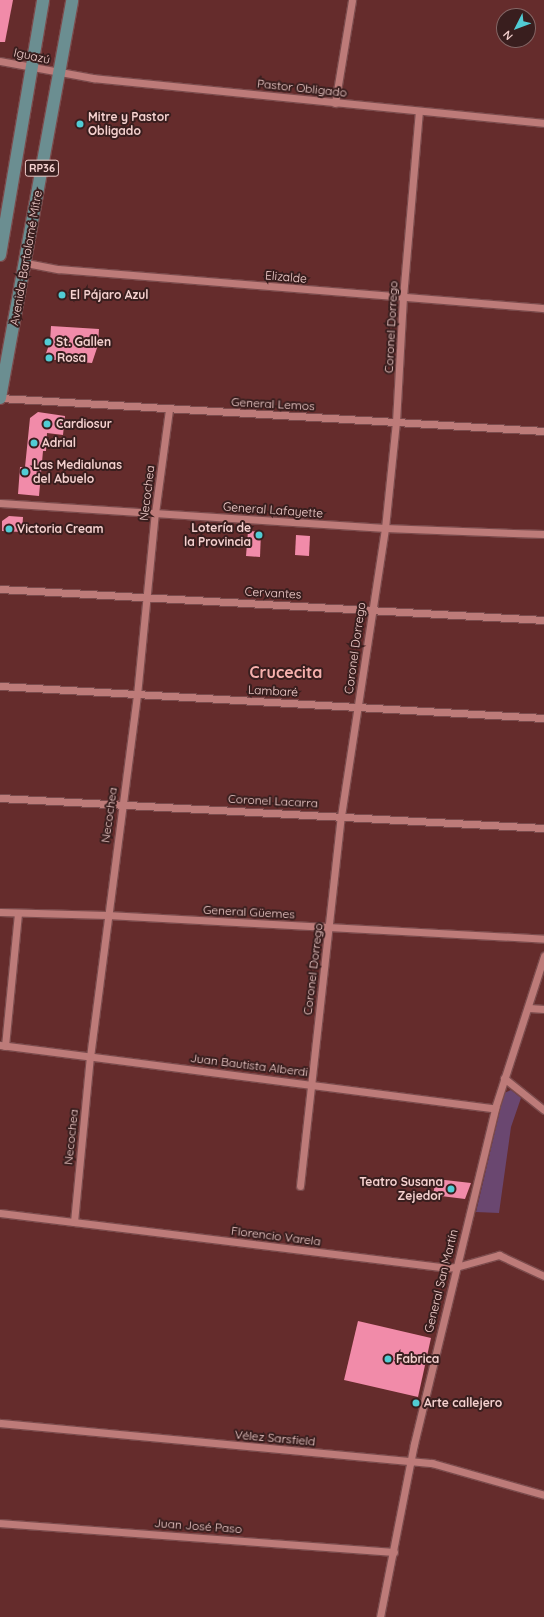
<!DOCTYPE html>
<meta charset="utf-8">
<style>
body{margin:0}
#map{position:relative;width:544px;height:1617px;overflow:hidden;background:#652c2c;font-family:Quicksand,sans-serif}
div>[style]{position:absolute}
.green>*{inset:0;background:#6a4770}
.building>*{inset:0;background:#f18ba9}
.roads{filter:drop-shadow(1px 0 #7b4b4c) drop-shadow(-1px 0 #7b4b4c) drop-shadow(0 1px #7b4b4c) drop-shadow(0 -1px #7b4b4c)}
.minor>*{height:7px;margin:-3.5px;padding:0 3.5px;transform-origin:3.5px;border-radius:3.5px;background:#bd7b79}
.major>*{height:12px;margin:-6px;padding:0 6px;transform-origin:6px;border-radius:6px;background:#6b8e91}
.dots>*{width:11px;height:11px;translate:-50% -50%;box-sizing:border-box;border:2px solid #391e1e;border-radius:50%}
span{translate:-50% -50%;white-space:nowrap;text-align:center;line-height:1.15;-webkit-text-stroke:4px #391e1e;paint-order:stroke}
.shield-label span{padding:1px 3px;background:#391e1e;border:1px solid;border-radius:3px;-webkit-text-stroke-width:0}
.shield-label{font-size:11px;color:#f5d1cf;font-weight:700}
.street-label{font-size:12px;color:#f5d1cf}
.poi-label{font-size:12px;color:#f5d1cf;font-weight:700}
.left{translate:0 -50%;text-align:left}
.right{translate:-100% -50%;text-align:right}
.district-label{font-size:16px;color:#f6b0ad;font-weight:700}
.north{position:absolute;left:496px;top:8px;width:40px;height:40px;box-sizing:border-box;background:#391e1e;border:1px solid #846665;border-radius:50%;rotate:228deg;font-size:11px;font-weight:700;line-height:16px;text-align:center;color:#f5d1cf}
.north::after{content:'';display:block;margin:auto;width:14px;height:18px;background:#51ccd4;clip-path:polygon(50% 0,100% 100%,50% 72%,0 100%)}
</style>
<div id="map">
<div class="green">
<i style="clip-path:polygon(511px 1090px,521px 1098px,511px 1127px,499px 1213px,476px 1212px,504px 1093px)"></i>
</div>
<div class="building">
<i style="clip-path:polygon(0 0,13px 0,5px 42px,0 42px)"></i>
<i style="clip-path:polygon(51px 326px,99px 329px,98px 345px,92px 363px,44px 359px,50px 342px)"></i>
<i style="clip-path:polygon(38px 412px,65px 416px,63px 435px,47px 433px,46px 451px,43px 451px,39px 496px,18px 494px,20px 467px,25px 467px,30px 418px)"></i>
<i style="clip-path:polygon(9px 516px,23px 517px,22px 532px,2px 531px,2px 521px)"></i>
<i style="clip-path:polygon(248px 531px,261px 532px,260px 557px,246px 556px)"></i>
<i style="clip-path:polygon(296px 535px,310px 536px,309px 556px,295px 555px)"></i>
<i style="clip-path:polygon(436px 1179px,471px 1183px,465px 1199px,433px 1195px)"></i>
<i style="clip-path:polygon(358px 1321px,431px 1338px,418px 1397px,344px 1380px)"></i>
</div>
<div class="roads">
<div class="minor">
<i style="left:0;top:61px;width:95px;rotate:10.4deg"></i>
<i style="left:93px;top:78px;width:453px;rotate:5.7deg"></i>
<i style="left:335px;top:103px;width:104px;rotate:-80.6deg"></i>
<i style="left:26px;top:263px;width:33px;rotate:11deg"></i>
<i style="left:58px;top:269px;width:488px;rotate:4.6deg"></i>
<i style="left:0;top:398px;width:545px;rotate:3.47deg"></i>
<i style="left:0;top:503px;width:386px;rotate:3.7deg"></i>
<i style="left:385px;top:528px;width:159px;rotate:2.2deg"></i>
<i style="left:0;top:589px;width:545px;rotate:3.26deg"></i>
<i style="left:0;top:686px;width:545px;rotate:3.37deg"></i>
<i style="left:0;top:798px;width:545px;rotate:3.16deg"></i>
<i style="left:0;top:912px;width:107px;rotate:1.6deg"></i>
<i style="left:107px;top:915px;width:438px;rotate:3.1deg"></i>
<i style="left:529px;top:1008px;width:15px;rotate:4deg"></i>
<i style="left:0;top:1045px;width:499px;rotate:7.3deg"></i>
<i style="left:5px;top:1046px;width:133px;rotate:-84.4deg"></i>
<i style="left:504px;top:1078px;width:51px;rotate:38.7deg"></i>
<i style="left:300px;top:1186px;width:372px;rotate:-83.7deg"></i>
<i style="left:341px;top:816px;width:291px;rotate:-81.3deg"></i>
<i style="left:385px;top:528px;width:107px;rotate:-84.1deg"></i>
<i style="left:396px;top:422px;width:125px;rotate:-86.8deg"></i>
<i style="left:403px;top:297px;width:186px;rotate:-85.1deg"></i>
<i style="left:0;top:1213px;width:448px;rotate:7deg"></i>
<i style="left:445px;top:1268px;width:11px;rotate:-5deg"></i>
<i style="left:456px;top:1267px;width:45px;rotate:-15.6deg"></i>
<i style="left:499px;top:1255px;width:50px;rotate:25deg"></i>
<i style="left:74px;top:1222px;width:166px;rotate:-84.5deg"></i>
<i style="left:90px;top:1057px;width:365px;rotate:-82.6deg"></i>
<i style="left:137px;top:695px;width:183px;rotate:-84.4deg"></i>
<i style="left:155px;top:513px;width:104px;rotate:-82.3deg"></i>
<i style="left:0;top:1423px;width:434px;rotate:5.3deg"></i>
<i style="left:432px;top:1463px;width:116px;rotate:15.9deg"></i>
<i style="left:0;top:1523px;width:395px;rotate:4.2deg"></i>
<i style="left:380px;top:1617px;width:176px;rotate:-78.9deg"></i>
<i style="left:414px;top:1444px;width:346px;rotate:-76.4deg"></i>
<i style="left:495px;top:1108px;width:160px;rotate:-72.1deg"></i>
</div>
<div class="major">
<i style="left:0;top:255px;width:259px;rotate:-80.4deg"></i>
<i style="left:0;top:398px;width:404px;rotate:-79.7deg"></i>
</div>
</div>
<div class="dots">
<i style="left:80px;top:124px;background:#51ccd4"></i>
<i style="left:62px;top:295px;background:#51ccd4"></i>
<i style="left:48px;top:342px;background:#51ccd4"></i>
<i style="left:49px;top:358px;background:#51ccd4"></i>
<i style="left:47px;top:424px;background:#51ccd4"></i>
<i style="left:34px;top:443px;background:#51ccd4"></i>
<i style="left:25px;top:472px;background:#51ccd4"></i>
<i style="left:9px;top:529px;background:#51ccd4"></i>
<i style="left:259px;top:535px;background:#51ccd4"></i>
<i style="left:451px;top:1189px;background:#51ccd4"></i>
<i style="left:388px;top:1359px;background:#51ccd4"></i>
<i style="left:416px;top:1403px;background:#51ccd4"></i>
</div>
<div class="shield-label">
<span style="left:42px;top:168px">RP36</span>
</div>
<div class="street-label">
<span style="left:32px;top:56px;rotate:12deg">Iguazú</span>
<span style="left:302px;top:88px;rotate:6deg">Pastor Obligado</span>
<span style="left:26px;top:258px;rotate:-80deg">Avenida Bartolomé Mitre</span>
<span style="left:286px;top:277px;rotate:5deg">Elizalde</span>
<span style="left:391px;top:327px;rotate:-87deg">Coronel Dorrego</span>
<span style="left:273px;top:404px;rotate:3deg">General Lemos</span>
<span style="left:147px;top:493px;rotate:-83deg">Necochea</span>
<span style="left:273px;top:510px;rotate:4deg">General Lafayette</span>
<span style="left:273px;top:593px;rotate:3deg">Cervantes</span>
<span style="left:355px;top:648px;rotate:-82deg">Coronel Dorrego</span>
<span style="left:273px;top:691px;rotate:3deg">Lambaré</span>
<span style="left:273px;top:801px;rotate:3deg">Coronel Lacarra</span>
<span style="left:109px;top:815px;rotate:-82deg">Necochea</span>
<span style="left:249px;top:912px;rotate:3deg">General Güemes</span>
<span style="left:313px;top:969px;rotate:-83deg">Coronel Dorrego</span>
<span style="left:249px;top:1065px;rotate:7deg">Juan Bautista Alberdi</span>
<span style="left:71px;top:1137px;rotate:-84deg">Necochea</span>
<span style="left:276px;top:1236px;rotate:7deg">Florencio Varela</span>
<span style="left:441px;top:1281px;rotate:-76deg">General San Martín</span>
<span style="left:275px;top:1438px;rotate:5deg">Vélez Sarsfield</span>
<span style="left:198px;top:1526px;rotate:4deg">Juan José Paso</span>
</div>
<div class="poi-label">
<span class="left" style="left:88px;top:124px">Mitre y Pastor<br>Obligado</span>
<span class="left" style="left:70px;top:295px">El Pájaro Azul</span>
<span class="left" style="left:56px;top:342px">St. Gallen</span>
<span class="left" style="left:57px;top:358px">Rosa</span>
<span class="left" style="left:56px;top:424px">Cardiosur</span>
<span class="left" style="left:42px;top:443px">Adrial</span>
<span class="left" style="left:33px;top:472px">Las Medialunas<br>del Abuelo</span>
<span class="right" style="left:251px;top:535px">Lotería de<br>la Provincia</span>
<span class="left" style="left:17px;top:529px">Victoria Cream</span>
<span class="right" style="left:443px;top:1189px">Teatro Susana<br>Zejedor</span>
<span class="left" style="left:396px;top:1359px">Fabrica</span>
<span class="left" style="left:424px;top:1403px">Arte callejero</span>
</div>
<div class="district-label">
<span style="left:286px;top:672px">Crucecita</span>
</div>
<div class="north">N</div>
</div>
